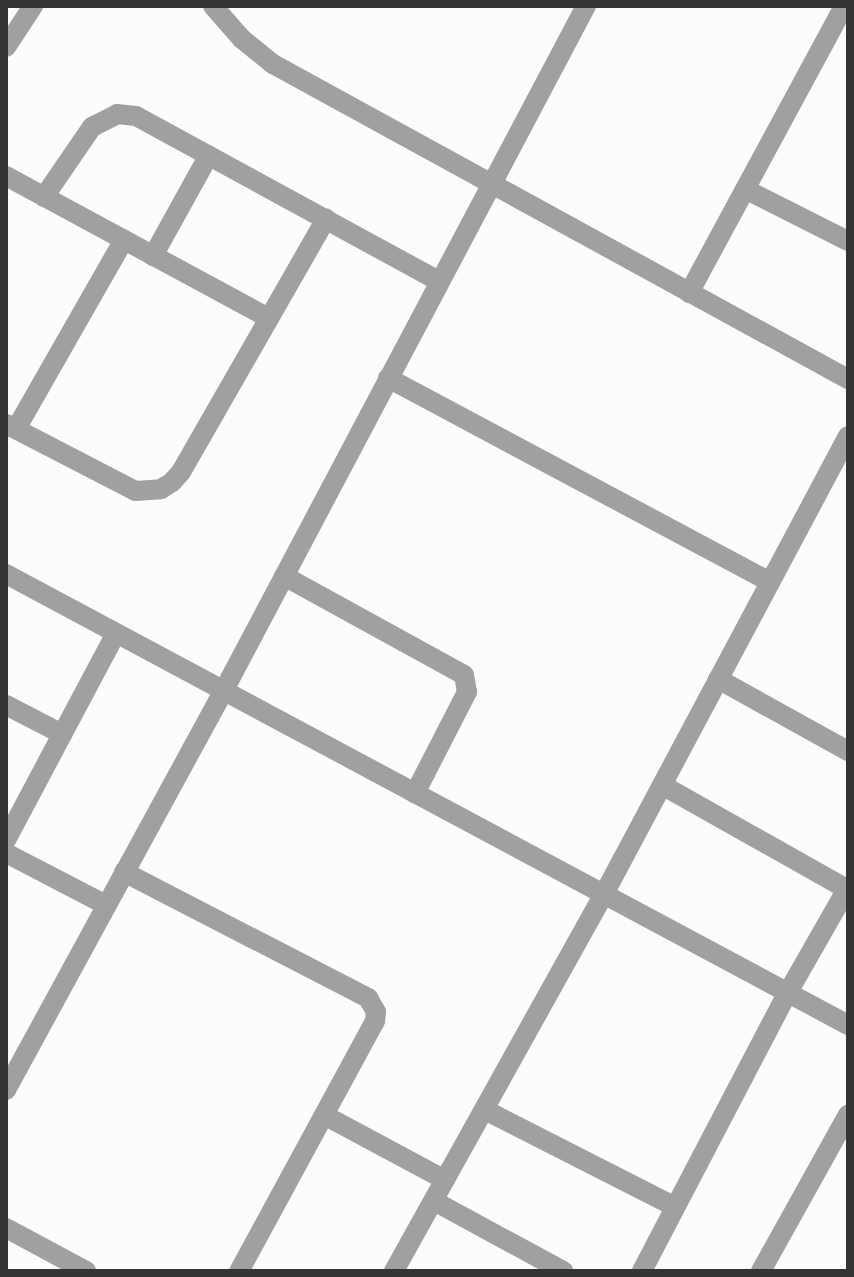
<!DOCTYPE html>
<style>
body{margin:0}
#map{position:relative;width:854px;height:1277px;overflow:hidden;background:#fbfcfe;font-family:Quicksand,sans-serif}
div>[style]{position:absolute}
.minor>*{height:20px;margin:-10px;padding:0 10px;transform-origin:10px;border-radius:10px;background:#a0a09f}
span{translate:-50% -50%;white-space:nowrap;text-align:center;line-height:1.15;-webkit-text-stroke:8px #fbfcfe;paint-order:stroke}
.frame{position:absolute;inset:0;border:8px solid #343435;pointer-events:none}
</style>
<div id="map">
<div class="minor">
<i style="left:213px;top:6px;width:44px;rotate:48.7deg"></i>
<i style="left:242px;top:39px;width:40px;rotate:39deg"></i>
<i style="left:273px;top:64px;width:656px;rotate:28.72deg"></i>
<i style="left:6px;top:47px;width:49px;rotate:-56.6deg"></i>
<i style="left:6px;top:176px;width:299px;rotate:28.4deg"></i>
<i style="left:745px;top:189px;width:115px;rotate:26.8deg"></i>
<i style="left:44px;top:197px;width:85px;rotate:-55.6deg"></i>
<i style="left:92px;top:127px;width:28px;rotate:-27deg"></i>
<i style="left:117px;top:114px;width:19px;rotate:6deg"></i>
<i style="left:136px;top:116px;width:345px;rotate:28.6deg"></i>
<i style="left:153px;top:256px;width:115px;rotate:-61deg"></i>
<i style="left:689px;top:293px;width:326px;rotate:-61.6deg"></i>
<i style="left:388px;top:378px;width:433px;rotate:28.1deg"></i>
<i style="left:6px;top:424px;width:145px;rotate:27.4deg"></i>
<i style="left:135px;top:491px;width:26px;rotate:-4deg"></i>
<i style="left:161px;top:489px;width:13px;rotate:-32deg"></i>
<i style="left:172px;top:482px;width:13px;rotate:-48deg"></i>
<i style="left:181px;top:472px;width:292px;rotate:-60.2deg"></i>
<i style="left:16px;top:429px;width:218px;rotate:-60.3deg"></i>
<i style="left:6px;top:574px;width:955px;rotate:28.17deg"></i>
<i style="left:284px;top:576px;width:205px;rotate:28.8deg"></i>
<i style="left:464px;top:675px;width:17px;rotate:80deg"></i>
<i style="left:467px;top:692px;width:114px;rotate:117.2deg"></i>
<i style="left:718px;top:679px;width:149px;rotate:29deg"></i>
<i style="left:6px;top:705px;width:63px;rotate:27.4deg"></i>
<i style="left:662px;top:785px;width:214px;rotate:29.4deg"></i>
<i style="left:6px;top:840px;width:234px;rotate:-62deg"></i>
<i style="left:6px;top:853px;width:113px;rotate:27.5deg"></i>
<i style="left:124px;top:872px;width:275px;rotate:27.3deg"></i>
<i style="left:368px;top:998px;width:16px;rotate:60deg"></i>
<i style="left:376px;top:1012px;width:9px;rotate:96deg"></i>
<i style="left:375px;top:1021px;width:285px;rotate:118.5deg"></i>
<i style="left:6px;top:1090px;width:456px;rotate:-61.4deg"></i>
<i style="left:224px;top:690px;width:774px;rotate:-62.11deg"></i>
<i style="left:485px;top:1110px;width:213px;rotate:27deg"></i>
<i style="left:324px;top:1115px;width:137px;rotate:28.2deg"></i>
<i style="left:434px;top:1201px;width:147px;rotate:28.5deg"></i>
<i style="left:6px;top:1228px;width:91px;rotate:28.3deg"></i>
<i style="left:394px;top:1271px;width:432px;rotate:-60.9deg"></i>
<i style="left:604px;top:894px;width:519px;rotate:-61.95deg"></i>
<i style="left:642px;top:1271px;width:313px;rotate:-62.4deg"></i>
<i style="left:787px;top:994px;width:121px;rotate:-60.3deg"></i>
<i style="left:761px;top:1271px;width:179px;rotate:-60.9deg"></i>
</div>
<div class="frame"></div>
</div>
